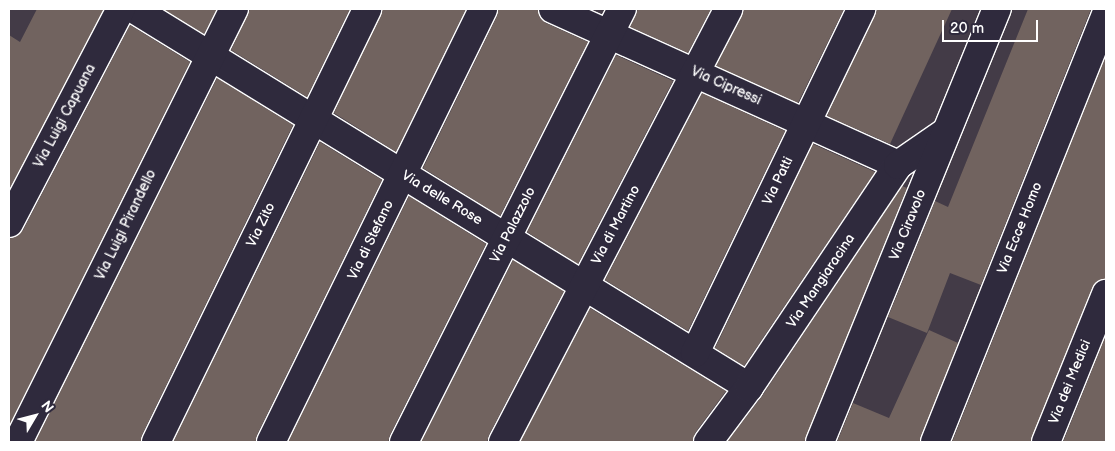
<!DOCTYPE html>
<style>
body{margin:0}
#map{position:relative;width:1115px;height:451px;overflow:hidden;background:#433b47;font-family:"Balsamiq Sans",sans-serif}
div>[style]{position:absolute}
.building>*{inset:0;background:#71635f}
.roads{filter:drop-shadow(1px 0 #fff) drop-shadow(-1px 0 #fff) drop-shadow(0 1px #fff) drop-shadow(0 -1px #fff)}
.minor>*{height:28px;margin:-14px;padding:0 14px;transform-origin:14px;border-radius:14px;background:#2f2a3d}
span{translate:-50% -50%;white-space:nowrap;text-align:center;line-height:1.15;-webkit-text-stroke:4px #2f2a3d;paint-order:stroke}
.street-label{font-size:14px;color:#fff}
.frame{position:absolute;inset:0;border:10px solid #fff;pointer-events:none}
.north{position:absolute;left:10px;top:391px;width:50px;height:50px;-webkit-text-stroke:4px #2f2a3d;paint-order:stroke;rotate:53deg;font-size:14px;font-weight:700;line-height:20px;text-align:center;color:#fff}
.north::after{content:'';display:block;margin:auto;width:18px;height:22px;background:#fff;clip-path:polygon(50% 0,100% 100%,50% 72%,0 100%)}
.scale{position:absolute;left:942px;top:20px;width:96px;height:22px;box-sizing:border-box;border:2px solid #fff;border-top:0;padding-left:6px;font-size:15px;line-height:18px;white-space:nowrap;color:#fff;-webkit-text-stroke:4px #2f2a3d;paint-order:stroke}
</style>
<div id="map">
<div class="building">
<i style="clip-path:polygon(37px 9px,104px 9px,9px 190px,9px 35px,20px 42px)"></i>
<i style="clip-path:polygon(163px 9px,217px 9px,204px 34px)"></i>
<i style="clip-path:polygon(250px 9px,350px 9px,307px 97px,231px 50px)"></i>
<i style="clip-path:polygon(382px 9px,466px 9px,396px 152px,334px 113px)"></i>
<i style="clip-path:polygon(498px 9px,538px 9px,540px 18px,546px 23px,588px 42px,500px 216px,423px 168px,497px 16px)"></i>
<i style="clip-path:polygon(638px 9px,711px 9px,688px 53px,630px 27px)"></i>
<i style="clip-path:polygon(744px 9px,844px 9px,798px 103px,716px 66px)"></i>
<i style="clip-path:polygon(876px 9px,952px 9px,890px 144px,827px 116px)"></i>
<i style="clip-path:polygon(1028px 9px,1091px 9px,981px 285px,950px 273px,927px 333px,888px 317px,935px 201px,948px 207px)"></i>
<i style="clip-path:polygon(130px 25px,190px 62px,9px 426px,9px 238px,17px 236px,23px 230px)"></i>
<i style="clip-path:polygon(616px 55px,673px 81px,578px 264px,527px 232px)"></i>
<i style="clip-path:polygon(1106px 55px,1106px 279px,1097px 281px,1092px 288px,1031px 442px,952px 442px)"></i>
<i style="clip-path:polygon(217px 78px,293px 125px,142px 435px,141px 442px,35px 442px)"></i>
<i style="clip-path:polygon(702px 93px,785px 131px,688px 331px,605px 280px)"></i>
<i style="clip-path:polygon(320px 142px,382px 180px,257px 435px,256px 442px,173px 442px)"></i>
<i style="clip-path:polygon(813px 144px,875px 172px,744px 366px,715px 348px)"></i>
<i style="clip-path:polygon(902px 186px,907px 188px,805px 442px,727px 442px,762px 396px)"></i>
<i style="clip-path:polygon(409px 196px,486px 244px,390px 435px,388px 442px,288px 442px)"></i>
<i style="clip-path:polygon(513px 260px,564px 291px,489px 435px,487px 442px,421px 442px)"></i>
<i style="clip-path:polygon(590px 308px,726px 391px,695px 433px,693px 442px,520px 442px)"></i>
<i style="clip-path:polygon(929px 330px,958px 343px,920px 442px,837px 442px,853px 403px,889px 418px)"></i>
<i style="clip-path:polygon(1106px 335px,1106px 442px,1063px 442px)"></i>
</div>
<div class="roads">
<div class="minor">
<i style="left:134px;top:9px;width:722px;rotate:31.58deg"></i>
<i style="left:553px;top:9px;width:379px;rotate:24.3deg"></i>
<i style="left:9px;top:223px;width:242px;rotate:-62.4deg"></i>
<i style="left:695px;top:353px;width:382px;rotate:-64.2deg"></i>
<i style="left:18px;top:442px;width:484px;rotate:-63.5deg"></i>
<i style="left:156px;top:442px;width:482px;rotate:-64deg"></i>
<i style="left:271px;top:442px;width:482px;rotate:-63.9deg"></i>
<i style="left:404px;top:442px;width:485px;rotate:-63.3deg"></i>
<i style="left:503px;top:442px;width:488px;rotate:-62.5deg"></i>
<i style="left:708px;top:442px;width:69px;rotate:-53.3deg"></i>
<i style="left:749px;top:387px;width:267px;rotate:-56.1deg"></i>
<i style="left:898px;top:165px;width:58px;rotate:-34.5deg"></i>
<i style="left:820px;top:442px;width:468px;rotate:-67.8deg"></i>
<i style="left:935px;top:442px;width:461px;rotate:-68.2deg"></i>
<i style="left:1046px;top:442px;width:160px;rotate:-67.9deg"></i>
</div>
</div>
<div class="street-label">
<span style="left:726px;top:86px;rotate:24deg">Via Cipressi</span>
<span style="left:65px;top:116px;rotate:-62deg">Via Luigi Capuana</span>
<span style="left:778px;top:181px;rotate:-64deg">Via Patti</span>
<span style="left:442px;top:198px;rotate:31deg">Via delle Rose</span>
<span style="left:126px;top:225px;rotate:-64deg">Via Luigi Pirandello</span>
<span style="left:261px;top:225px;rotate:-64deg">Via Zito</span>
<span style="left:513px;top:225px;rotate:-63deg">Via Palazzolo</span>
<span style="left:616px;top:225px;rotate:-62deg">Via di Martino</span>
<span style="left:908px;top:225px;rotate:-68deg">Via Ciravolo</span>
<span style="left:1020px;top:228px;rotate:-68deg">Via Ecce Homo</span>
<span style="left:371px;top:240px;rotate:-64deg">Via di Stefano</span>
<span style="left:821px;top:281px;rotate:-56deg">Via Mangiaracina</span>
<span style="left:1070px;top:382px;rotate:-68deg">Via dei Medici</span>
</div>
<div class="frame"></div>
<div class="north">N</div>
<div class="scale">20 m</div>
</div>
